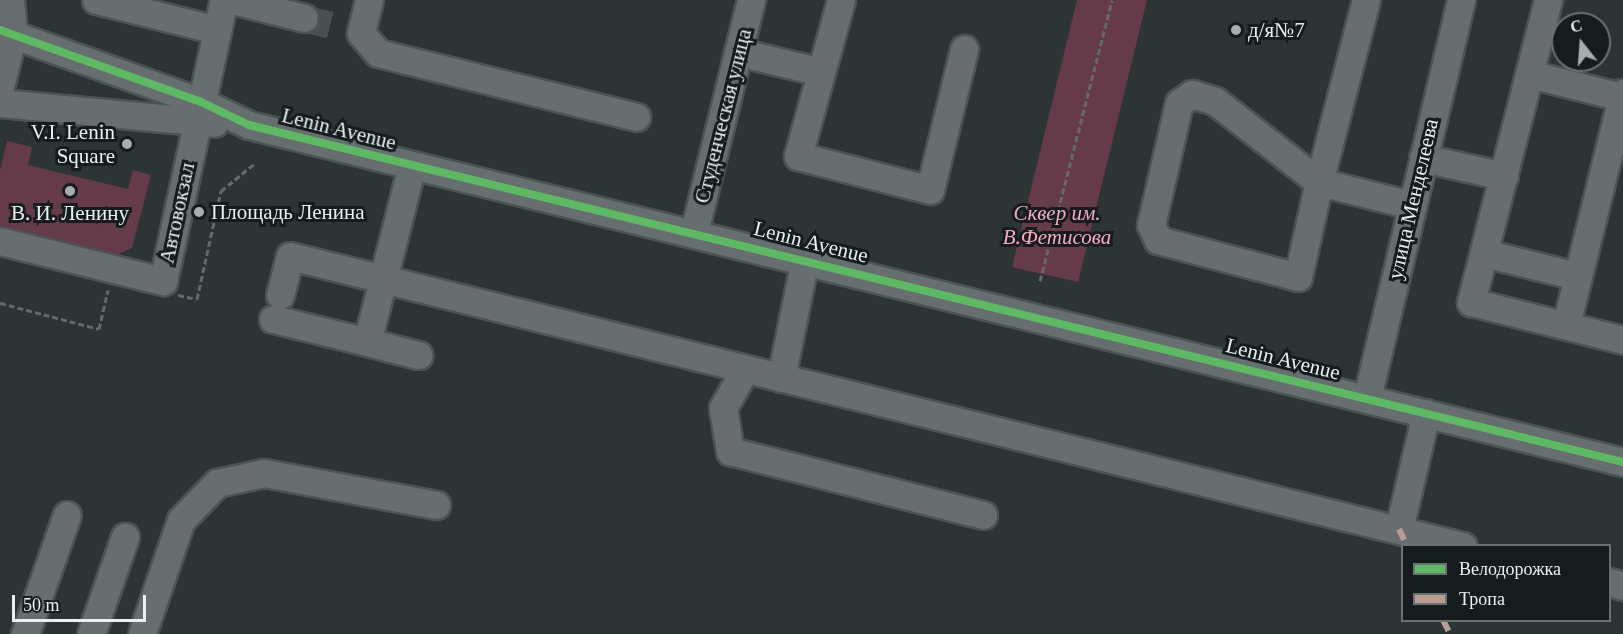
<!DOCTYPE html>
<meta charset="utf-8">
<style>
body{margin:0}
#map{position:relative;width:1623px;height:634px;overflow:hidden;background:#2d3436;font-family:Georgia,serif}
div>[style]{position:absolute}
.green>*{inset:0;background:#653a49}
.minor-tunnel>*{height:27px;margin-top:-13.5px;transform-origin:0;background:repeating-linear-gradient(90deg,#495052 0 27px,transparent 0 41px)}
.path>*{height:3px;margin-top:-1.5px;transform-origin:0;background:repeating-linear-gradient(90deg,#646a6b 0 6px,transparent 0 9px)}
.roads{filter:drop-shadow(2px 0 #4c5255) drop-shadow(-2px 0 #4c5255) drop-shadow(0 2px #4c5255) drop-shadow(0 -2px #4c5255)}
.minor>*{height:27px;margin:-13.5px;padding:0 13.5px;transform-origin:13.5px;border-radius:13.5px;background:#686d6f}
.quiet>*{height:6px;margin-top:-3px;transform-origin:0;background:repeating-linear-gradient(90deg,#b99d93 0 12px,transparent 0 18px)}
.cycleway>*{height:8px;margin:-4px;padding:0 4px;transform-origin:4px;border-radius:4px;background:#5cba63}
.dots>*{width:16px;height:16px;translate:-50% -50%;box-sizing:border-box;border:3px solid #161c1e;border-radius:50%}
span{translate:-50% -50%;white-space:nowrap;text-align:center;line-height:1.15;-webkit-text-stroke:6px #161c1e;paint-order:stroke}
.poi-label{font-size:21px;color:#e8f0f3}
.left{translate:0 -50%;text-align:left}
.right{translate:-100% -50%;text-align:right}
.street-label{font-size:21px;color:#e8f0f3}
.park-label{font-size:21px;color:#f6abc2;font-style:italic}
.legend{position:absolute;left:1401px;top:544px;width:210px;height:78px;box-sizing:border-box;background:#161c1e;border:2px solid #6a7173;margin:0;padding:8px 10px;list-style:none;font-size:18px;color:#e8f0f3}
.legend li{display:flex;align-items:center;gap:12px;height:30px}
.legend b{width:30px;border:2px solid #6a7173}
.north{position:absolute;left:1551px;top:12px;width:60px;height:60px;box-sizing:border-box;background:#161c1e;border:2px solid #6a7173;border-radius:50%;rotate:343deg;font-size:16px;font-weight:700;line-height:24px;text-align:center;color:#e8f0f3}
.north::after{content:'';display:block;margin:auto;width:21px;height:27px;background:#a7aeb1;clip-path:polygon(50% 0,100% 100%,50% 72%,0 100%)}
.scale{position:absolute;left:12px;top:595px;width:134px;height:27px;box-sizing:border-box;border:3px solid #e8f0f3;border-top:0;padding-left:8px;font-size:18px;line-height:21px;white-space:nowrap;color:#e8f0f3;-webkit-text-stroke:4px #161c1e;paint-order:stroke}
</style>
<div id="map">
<div class="green">
<i style="clip-path:polygon(1077px 0,1147px 0,1078px 282px,1012px 267px)"></i>
<i style="clip-path:polygon(7px 141px,32px 147px,28px 165px,128px 189px,133px 170px,151px 175px,132px 248px,116px 255px,0 225px,0 171px)"></i>
</div>
<div class="minor-tunnel">
<i style="left:304px;top:18px;width:40px;rotate:14.4deg"></i>
</div>
<div class="path">
<i style="left:1040px;top:281px;width:290px;rotate:-75.6deg"></i>
<i style="left:178px;top:295px;width:19px;rotate:12deg"></i>
<i style="left:197px;top:299px;width:111px;rotate:-77.5deg"></i>
<i style="left:221px;top:191px;width:43px;rotate:-39.3deg"></i>
<i style="left:0;top:303px;width:102px;rotate:14.7deg"></i>
<i style="left:99px;top:329px;width:40px;rotate:-77deg"></i>
</div>
<div class="roads">
<div class="minor">
<i style="left:96px;top:0;width:125px;rotate:13.9deg"></i>
<i style="left:232px;top:0;width:74px;rotate:14deg"></i>
<i style="left:369px;top:0;width:34px;rotate:104deg"></i>
<i style="left:361px;top:33px;width:26px;rotate:50deg"></i>
<i style="left:378px;top:53px;width:266px;rotate:13.9deg"></i>
<i style="left:841px;top:0;width:162px;rotate:105.4deg"></i>
<i style="left:798px;top:156px;width:136px;rotate:14.4deg"></i>
<i style="left:930px;top:190px;width:145px;rotate:-76.4deg"></i>
<i style="left:1366px;top:0;width:188px;rotate:104.5deg"></i>
<i style="left:1319px;top:182px;width:97px;rotate:102.5deg"></i>
<i style="left:1298px;top:277px;width:145px;rotate:-165.2deg"></i>
<i style="left:1158px;top:240px;width:17px;rotate:-115deg"></i>
<i style="left:1151px;top:225px;width:125px;rotate:-77.1deg"></i>
<i style="left:1179px;top:103px;width:16px;rotate:-35deg"></i>
<i style="left:1192px;top:94px;width:24px;rotate:17deg"></i>
<i style="left:1215px;top:101px;width:132px;rotate:37.9deg"></i>
<i style="left:1319px;top:182px;width:95px;rotate:14deg"></i>
<i style="left:1548px;top:0;width:312px;rotate:104.3deg"></i>
<i style="left:1471px;top:302px;width:157px;rotate:14deg"></i>
<i style="left:0;top:30px;width:214px;rotate:19.7deg"></i>
<i style="left:201px;top:102px;width:53px;rotate:25.6deg"></i>
<i style="left:249px;top:125px;width:1415px;rotate:13.78deg"></i>
<i style="left:738px;top:52px;width:85px;rotate:13.5deg"></i>
<i style="left:1529px;top:74px;width:96px;rotate:13.9deg"></i>
<i style="left:0;top:87px;width:56px;rotate:-76.5deg"></i>
<i style="left:13px;top:33px;width:33px;rotate:-95deg"></i>
<i style="left:0;top:103px;width:215px;rotate:5.3deg"></i>
<i style="left:1423px;top:158px;width:83px;rotate:12.5deg"></i>
<i style="left:694px;top:232px;width:239px;rotate:-76.2deg"></i>
<i style="left:0;top:241px;width:168px;rotate:13.8deg"></i>
<i style="left:163px;top:281px;width:288px;rotate:-77.8deg"></i>
<i style="left:1484px;top:253px;width:96px;rotate:13.9deg"></i>
<i style="left:280px;top:295px;width:40px;rotate:-75.6deg"></i>
<i style="left:290px;top:256px;width:1208px;rotate:13.89deg"></i>
<i style="left:273px;top:319px;width:97px;rotate:13.7deg"></i>
<i style="left:367px;top:342px;width:182px;rotate:-75.7deg"></i>
<i style="left:1566px;top:325px;width:239px;rotate:-76.2deg"></i>
<i style="left:367px;top:342px;width:53px;rotate:14.3deg"></i>
<i style="left:745px;top:369px;width:45px;rotate:119.4deg"></i>
<i style="left:723px;top:408px;width:44px;rotate:80.8deg"></i>
<i style="left:730px;top:451px;width:261px;rotate:14.2deg"></i>
<i style="left:781px;top:378px;width:121px;rotate:-78.6deg"></i>
<i style="left:1367px;top:398px;width:409px;rotate:-76.7deg"></i>
<i style="left:1399px;top:529px;width:119px;rotate:-76.9deg"></i>
<i style="left:1610px;top:582px;width:14px;rotate:17deg"></i>
<i style="left:25px;top:634px;width:126px;rotate:-70.6deg"></i>
<i style="left:91px;top:634px;width:103px;rotate:-70.7deg"></i>
<i style="left:142px;top:634px;width:120px;rotate:-71.1deg"></i>
<i style="left:181px;top:520px;width:52px;rotate:-45.8deg"></i>
<i style="left:217px;top:483px;width:48px;rotate:-12deg"></i>
<i style="left:264px;top:473px;width:175px;rotate:10.5deg"></i>
</div>
</div>
<div class="quiet">
<i style="left:1399px;top:529px;width:19px;rotate:65deg"></i>
<i style="left:1443px;top:620px;width:16px;rotate:63deg"></i>
</div>
<div class="cycleway">
<i style="left:0;top:30px;width:214px;rotate:19.7deg"></i>
<i style="left:201px;top:102px;width:53px;rotate:25.6deg"></i>
<i style="left:249px;top:125px;width:1415px;rotate:13.78deg"></i>
</div>
<div class="dots">
<i style="left:1236px;top:30px;background:#a7aeb1"></i>
<i style="left:127px;top:144px;background:#a7aeb1"></i>
<i style="left:70px;top:191px;background:#a7aeb1"></i>
<i style="left:199px;top:212px;background:#a7aeb1"></i>
</div>
<div class="poi-label">
<span class="left" style="left:1248px;top:30px">д/я№7</span>
<span class="right" style="left:115px;top:144px">V.I. Lenin<br>Square</span>
<span class="left" style="left:211px;top:212px">Площадь Ленина</span>
<span style="left:70px;top:213px">В. И. Ленину</span>
</div>
<div class="street-label">
<span style="left:723px;top:116px;rotate:-76deg">Студенческая улица</span>
<span style="left:339px;top:129px;rotate:14deg">Lenin Avenue</span>
<span style="left:1413px;top:199px;rotate:-77deg">улица Менделеева</span>
<span style="left:177px;top:213px;rotate:-78deg">Автовокзал</span>
<span style="left:811px;top:242px;rotate:14deg">Lenin Avenue</span>
<span style="left:1283px;top:359px;rotate:14deg">Lenin Avenue</span>
</div>
<div class="park-label">
<span style="left:1057px;top:225px">Сквер им.<br>В.Фетисова</span>
</div>
<ul class="legend">
<li><b style="height:8px;background:#5cba63"></b>Велодорожка</li>
<li><b style="height:8px;background:#b99d93"></b>Тропа</li>
</ul>
<div class="north">С</div>
<div class="scale">50 m</div>
</div>
